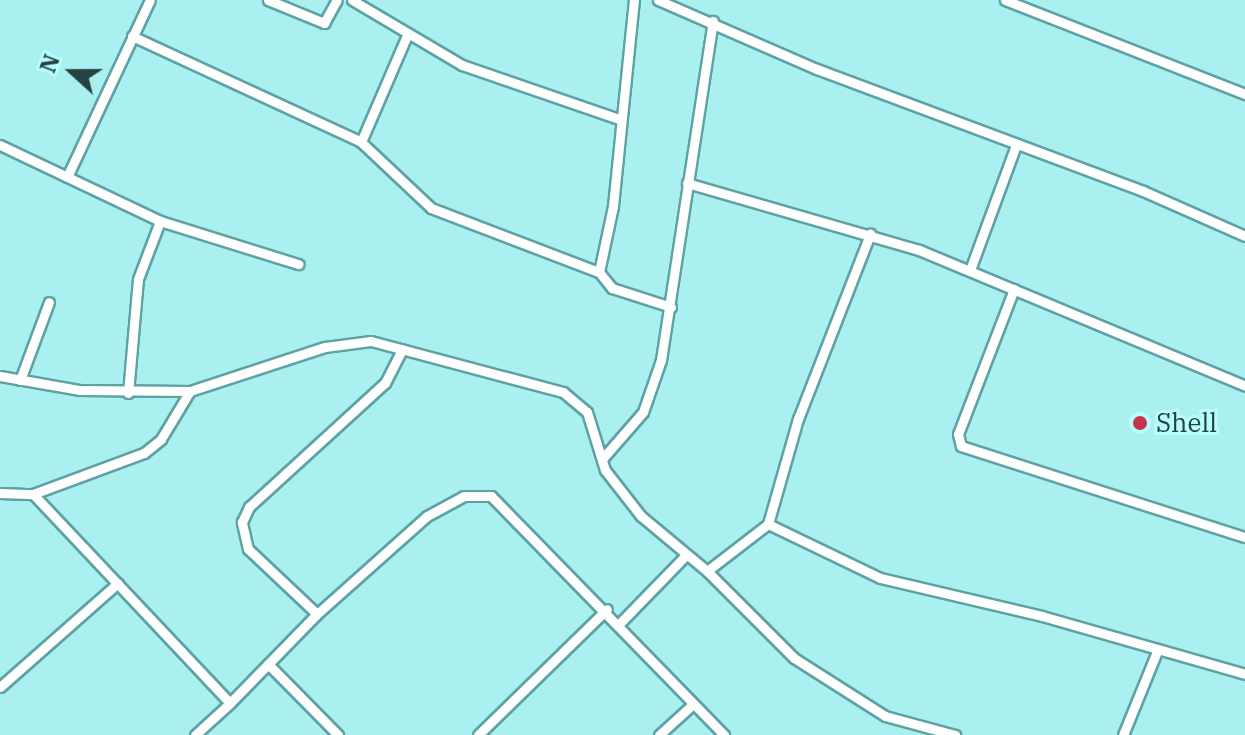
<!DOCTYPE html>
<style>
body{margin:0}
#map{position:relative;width:1245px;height:735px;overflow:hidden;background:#aaf0f1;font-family:"IBM Plex Serif",serif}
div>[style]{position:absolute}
.roads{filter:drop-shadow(2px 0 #5ea2a3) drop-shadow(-2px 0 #5ea2a3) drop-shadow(0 2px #5ea2a3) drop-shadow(0 -2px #5ea2a3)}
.street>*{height:9px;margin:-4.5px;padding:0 4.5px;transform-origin:4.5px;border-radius:4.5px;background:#fff}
.dots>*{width:22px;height:22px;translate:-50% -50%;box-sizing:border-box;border:4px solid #b7fefe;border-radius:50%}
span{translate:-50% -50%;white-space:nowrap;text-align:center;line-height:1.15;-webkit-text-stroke:6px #b7fefe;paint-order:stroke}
.poi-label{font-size:26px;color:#254242}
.left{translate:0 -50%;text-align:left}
.north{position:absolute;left:32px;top:32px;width:80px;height:80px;-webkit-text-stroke:6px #b7fefe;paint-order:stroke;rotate:291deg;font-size:22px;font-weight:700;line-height:32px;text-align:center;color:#254242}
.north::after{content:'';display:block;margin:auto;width:28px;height:36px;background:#254242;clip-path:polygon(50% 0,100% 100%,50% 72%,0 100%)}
</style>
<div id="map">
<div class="roads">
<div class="street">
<i style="left:268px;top:0;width:61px;rotate:22.3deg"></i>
<i style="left:324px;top:23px;width:26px;rotate:-61deg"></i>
<i style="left:352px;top:0;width:128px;rotate:30.6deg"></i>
<i style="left:462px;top:65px;width:166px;rotate:19deg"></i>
<i style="left:658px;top:0;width:173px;rotate:23.5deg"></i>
<i style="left:817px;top:69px;width:348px;rotate:20.5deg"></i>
<i style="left:1143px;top:191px;width:111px;rotate:23.8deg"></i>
<i style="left:1005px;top:0;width:258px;rotate:21.4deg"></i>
<i style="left:132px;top:36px;width:252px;rotate:24.8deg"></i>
<i style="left:361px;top:142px;width:96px;rotate:43.3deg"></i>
<i style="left:431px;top:208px;width:180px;rotate:20.9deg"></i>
<i style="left:599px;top:272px;width:21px;rotate:51deg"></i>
<i style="left:612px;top:288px;width:62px;rotate:17.9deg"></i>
<i style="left:361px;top:142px;width:116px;rotate:-66.7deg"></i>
<i style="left:0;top:145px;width:177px;rotate:25.4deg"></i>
<i style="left:160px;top:221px;width:145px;rotate:17.3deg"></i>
<i style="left:67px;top:177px;width:195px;rotate:-64.9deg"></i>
<i style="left:687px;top:183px;width:241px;rotate:16.1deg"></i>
<i style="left:919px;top:250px;width:353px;rotate:22.6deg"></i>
<i style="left:970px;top:270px;width:133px;rotate:-69.8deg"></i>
<i style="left:599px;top:272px;width:67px;rotate:-78deg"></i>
<i style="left:613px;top:206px;width:207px;rotate:-84.2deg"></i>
<i style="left:1014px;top:289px;width:155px;rotate:111.1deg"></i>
<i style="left:958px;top:434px;width:12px;rotate:76deg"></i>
<i style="left:961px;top:446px;width:298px;rotate:17.8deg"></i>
<i style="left:0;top:376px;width:80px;rotate:10deg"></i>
<i style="left:79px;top:390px;width:111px;rotate:0.5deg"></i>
<i style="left:190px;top:391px;width:142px;rotate:-18.1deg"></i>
<i style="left:325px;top:347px;width:46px;rotate:-7.4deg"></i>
<i style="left:371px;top:341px;width:199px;rotate:14.9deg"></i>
<i style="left:563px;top:392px;width:31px;rotate:40deg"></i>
<i style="left:587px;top:412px;width:61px;rotate:72.8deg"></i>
<i style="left:605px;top:470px;width:58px;rotate:52deg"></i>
<i style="left:641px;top:516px;width:86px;rotate:39.8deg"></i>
<i style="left:707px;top:571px;width:123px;rotate:45deg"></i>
<i style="left:794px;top:658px;width:108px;rotate:32.5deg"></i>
<i style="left:885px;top:716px;width:73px;rotate:15.2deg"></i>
<i style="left:20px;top:380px;width:83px;rotate:-69.6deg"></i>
<i style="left:128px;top:393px;width:114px;rotate:-85deg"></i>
<i style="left:138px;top:279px;width:62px;rotate:-69.2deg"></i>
<i style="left:603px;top:458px;width:61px;rotate:-49deg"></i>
<i style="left:643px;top:412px;width:55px;rotate:-70.9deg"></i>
<i style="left:661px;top:360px;width:343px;rotate:-81.3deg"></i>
<i style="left:0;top:493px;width:33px;rotate:2deg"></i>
<i style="left:33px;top:494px;width:118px;rotate:-20.3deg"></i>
<i style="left:144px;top:453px;width:22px;rotate:-39deg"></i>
<i style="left:161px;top:439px;width:56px;rotate:-58.9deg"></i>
<i style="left:33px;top:494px;width:287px;rotate:46.7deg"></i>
<i style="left:230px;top:703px;width:124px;rotate:-45.7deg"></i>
<i style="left:317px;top:614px;width:147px;rotate:-41.7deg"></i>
<i style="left:427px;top:516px;width:42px;rotate:-28.4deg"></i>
<i style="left:464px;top:496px;width:27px"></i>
<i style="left:491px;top:496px;width:334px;rotate:45.7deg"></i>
<i style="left:768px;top:524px;width:124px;rotate:25.7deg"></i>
<i style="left:880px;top:578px;width:166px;rotate:13.2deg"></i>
<i style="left:1042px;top:616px;width:211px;rotate:15.9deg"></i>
<i style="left:707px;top:571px;width:77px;rotate:-37.6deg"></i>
<i style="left:768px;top:524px;width:109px;rotate:-74.1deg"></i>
<i style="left:798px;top:419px;width:199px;rotate:-68.7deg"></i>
<i style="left:317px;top:614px;width:95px;rotate:-136.7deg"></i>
<i style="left:248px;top:549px;width:28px;rotate:-103deg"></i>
<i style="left:242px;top:522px;width:17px;rotate:-65deg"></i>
<i style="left:249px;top:507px;width:184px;rotate:-42.4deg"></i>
<i style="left:385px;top:383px;width:38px;rotate:-63deg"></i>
<i style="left:619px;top:624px;width:96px;rotate:-45.8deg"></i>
<i style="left:268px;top:664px;width:100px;rotate:45.4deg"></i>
<i style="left:0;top:687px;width:157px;rotate:-41.4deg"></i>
<i style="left:195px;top:735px;width:47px;rotate:-42.4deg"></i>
<i style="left:478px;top:735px;width:180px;rotate:-44.3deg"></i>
<i style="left:659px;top:735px;width:45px;rotate:-42.3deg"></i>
<i style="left:1123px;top:735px;width:93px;rotate:-67.9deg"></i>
</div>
</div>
<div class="dots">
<i style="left:1140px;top:423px;background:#c4344b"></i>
</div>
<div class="poi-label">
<span class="left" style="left:1156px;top:423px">Shell</span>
</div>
<div class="north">N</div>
</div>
